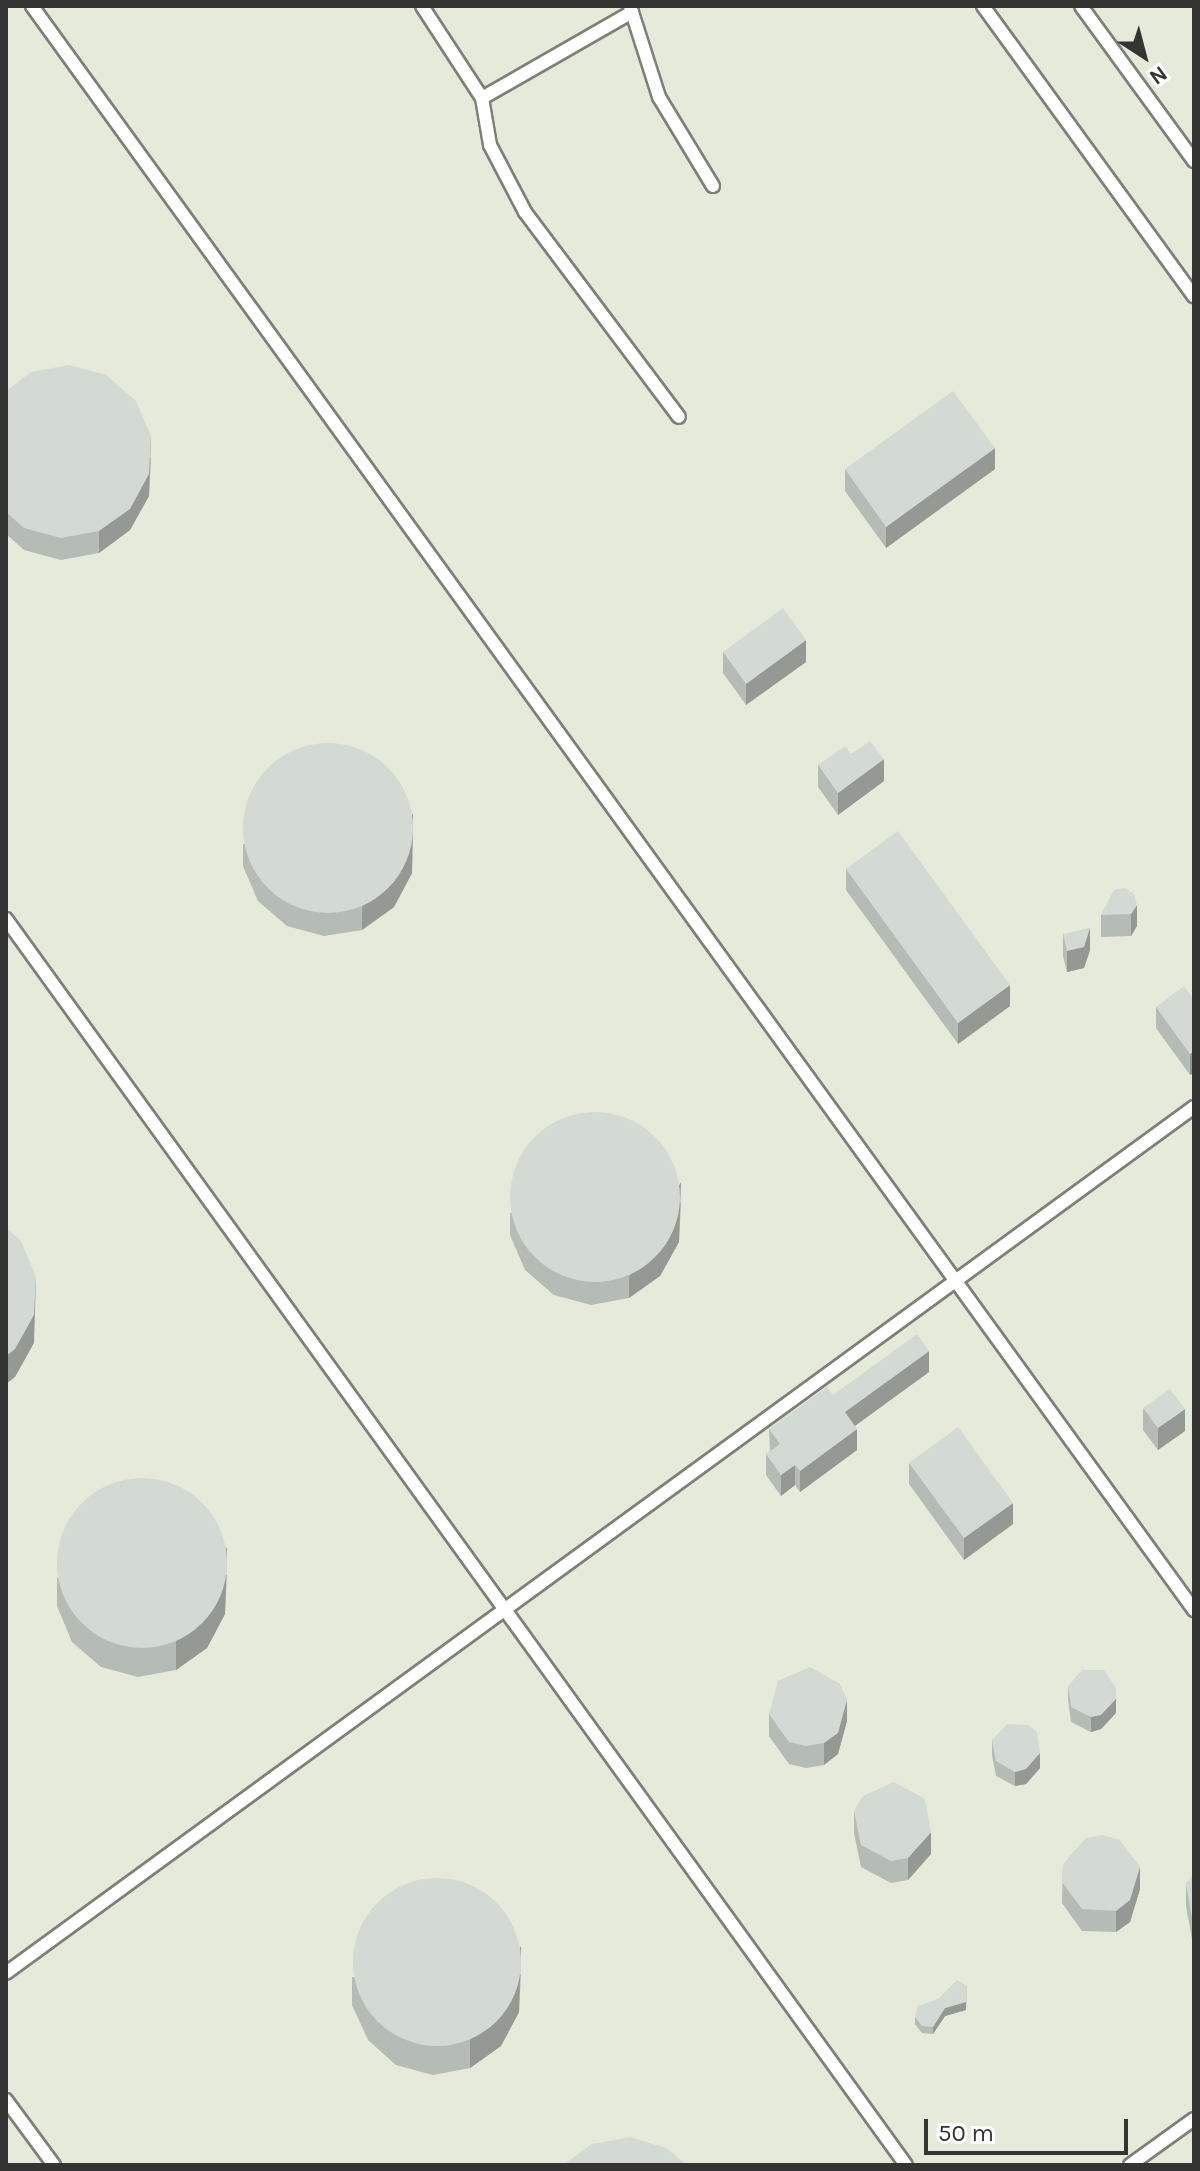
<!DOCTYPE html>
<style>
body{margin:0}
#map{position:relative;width:1200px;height:2171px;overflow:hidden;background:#f1f4eb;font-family:Karla,sans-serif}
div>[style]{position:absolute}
.built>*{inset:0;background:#e5eada}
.roads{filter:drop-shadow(2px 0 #7d8078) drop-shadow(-2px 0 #7d8078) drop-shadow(0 2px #7d8078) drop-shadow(0 -2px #7d8078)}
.lane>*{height:12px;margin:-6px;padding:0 6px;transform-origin:6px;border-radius:6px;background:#fff}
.wall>*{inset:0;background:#b5bbb5}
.shaded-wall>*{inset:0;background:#949994}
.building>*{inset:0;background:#d3dad3}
.round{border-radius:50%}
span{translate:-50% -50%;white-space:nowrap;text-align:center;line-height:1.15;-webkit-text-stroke:8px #fff;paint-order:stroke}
.frame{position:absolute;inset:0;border:8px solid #343532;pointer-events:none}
.north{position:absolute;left:1104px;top:16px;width:80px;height:80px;-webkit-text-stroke:6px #fff;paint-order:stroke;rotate:144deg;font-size:22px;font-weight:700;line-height:32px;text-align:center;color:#343532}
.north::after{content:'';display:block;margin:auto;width:28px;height:36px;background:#343532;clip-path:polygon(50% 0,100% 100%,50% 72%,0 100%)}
.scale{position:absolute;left:924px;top:2119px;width:204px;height:36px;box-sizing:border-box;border:4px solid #343532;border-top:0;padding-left:10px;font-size:24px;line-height:28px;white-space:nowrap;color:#343532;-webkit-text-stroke:6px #fff;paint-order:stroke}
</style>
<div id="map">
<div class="built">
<i style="clip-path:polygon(6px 6px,1194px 6px,1194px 2165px,6px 2165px)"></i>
</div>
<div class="roads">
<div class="lane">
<i style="left:32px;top:6px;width:1981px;rotate:54.08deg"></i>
<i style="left:422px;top:6px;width:110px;rotate:56.9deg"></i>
<i style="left:482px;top:98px;width:48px;rotate:80.3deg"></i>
<i style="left:490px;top:145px;width:76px;rotate:62.4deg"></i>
<i style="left:525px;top:212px;width:256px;rotate:53.1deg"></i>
<i style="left:630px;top:6px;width:96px;rotate:72.3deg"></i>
<i style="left:659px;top:97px;width:104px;rotate:58.8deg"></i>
<i style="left:983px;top:6px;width:359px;rotate:54deg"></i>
<i style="left:1081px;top:6px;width:192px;rotate:53.9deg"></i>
<i style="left:482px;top:98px;width:173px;rotate:-29.8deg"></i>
<i style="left:6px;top:919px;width:1537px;rotate:54.16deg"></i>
<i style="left:6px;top:1973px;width:1470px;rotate:-36.09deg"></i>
<i style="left:6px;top:2100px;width:81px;rotate:53.6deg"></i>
<i style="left:1130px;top:2165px;width:79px;rotate:-35.7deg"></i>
</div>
</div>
<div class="wall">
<i style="clip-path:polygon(6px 391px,151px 458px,149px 496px,130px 530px,99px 553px,61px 560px,24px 550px,6px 534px)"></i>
<i style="clip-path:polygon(845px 469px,995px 469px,886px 548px,845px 491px)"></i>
<i style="clip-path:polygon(723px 652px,806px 662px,746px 705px,723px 673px)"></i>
<i style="clip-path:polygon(851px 754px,884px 781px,838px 815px,818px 787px,818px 765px)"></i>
<i style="clip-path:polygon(413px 834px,412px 873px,394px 907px,362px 930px,324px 936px,287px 926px,258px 901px,243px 866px,243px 844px)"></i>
<i style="clip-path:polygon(846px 869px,1010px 1006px,958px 1044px,846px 890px)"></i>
<i style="clip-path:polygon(1134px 894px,1137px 926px,1131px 936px,1101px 937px,1101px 915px)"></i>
<i style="clip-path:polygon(1063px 934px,1090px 950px,1084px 968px,1067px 972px,1063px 956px)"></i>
<i style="clip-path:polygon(1194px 1000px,1190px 1075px,1156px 1028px,1156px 1007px)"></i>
<i style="clip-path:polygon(681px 1203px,679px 1242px,660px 1276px,629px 1298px,591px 1305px,554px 1295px,525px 1270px,510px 1235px,510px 1213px)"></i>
<i style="clip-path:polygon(929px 1372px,855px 1426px,857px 1450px,800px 1492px,795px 1485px,781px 1496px,766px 1475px,766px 1454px,770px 1451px,769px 1429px,833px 1395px)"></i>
<i style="clip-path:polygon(1143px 1408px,1185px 1431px,1158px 1450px,1143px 1430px)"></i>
<i style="clip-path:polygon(909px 1463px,1013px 1524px,964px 1560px,909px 1484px)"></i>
<i style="clip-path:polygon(227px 1575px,225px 1614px,207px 1648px,176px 1670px,138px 1677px,101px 1667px,72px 1642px,57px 1606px,57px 1578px)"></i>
<i style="clip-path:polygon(1068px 1686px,1116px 1713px,1101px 1729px,1091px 1732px,1071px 1722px,1068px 1700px)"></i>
<i style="clip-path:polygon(769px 1714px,847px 1721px,838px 1754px,824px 1765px,806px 1768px,789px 1764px,769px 1736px)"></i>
<i style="clip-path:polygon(992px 1740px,1040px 1768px,1026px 1784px,1015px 1786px,996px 1776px,992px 1755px)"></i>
<i style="clip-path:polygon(854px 1811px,931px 1854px,908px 1880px,891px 1883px,861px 1867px,854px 1833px)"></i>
<i style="clip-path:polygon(1063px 1864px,1140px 1889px,1130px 1922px,1116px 1932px,1082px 1931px,1062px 1903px)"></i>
<i style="clip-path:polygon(1194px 1875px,1194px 1941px,1192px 1939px,1186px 1906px,1186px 1884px)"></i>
<i style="clip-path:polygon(521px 1974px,519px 2012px,501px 2046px,470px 2068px,433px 2075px,396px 2065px,368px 2040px,352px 2005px,352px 1977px)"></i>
<i style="clip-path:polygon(967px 1986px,966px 2010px,945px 2016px,933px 2034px,922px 2033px,915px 2024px,915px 2017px,938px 1999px)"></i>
</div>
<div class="shaded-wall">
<i style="clip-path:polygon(151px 436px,149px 496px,130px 530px,99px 553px,99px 531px)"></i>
<i style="clip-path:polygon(995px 448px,995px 469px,886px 548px,886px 527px)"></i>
<i style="clip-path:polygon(806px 640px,806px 662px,746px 705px,746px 684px)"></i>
<i style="clip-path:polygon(884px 759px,884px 781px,838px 815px,838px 793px)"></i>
<i style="clip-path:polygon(413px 813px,412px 873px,394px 907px,362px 930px,362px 908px)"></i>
<i style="clip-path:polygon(1137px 905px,1137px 926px,1131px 936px,1131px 914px)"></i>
<i style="clip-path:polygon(1090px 928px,1090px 950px,1084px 968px,1067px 972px,1067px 951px)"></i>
<i style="clip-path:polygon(1010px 985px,1010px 1006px,958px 1044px,958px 1023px)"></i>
<i style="clip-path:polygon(1194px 1051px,1194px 1073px,1190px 1075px,1190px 1054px)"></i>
<i style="clip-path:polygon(681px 1182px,679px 1242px,660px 1276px,629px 1298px,629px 1277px)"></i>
<i style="clip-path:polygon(36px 1277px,34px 1343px,15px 1377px,6px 1384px,6px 1356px)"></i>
<i style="clip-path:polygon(929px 1351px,929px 1372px,845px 1433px,845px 1412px)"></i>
<i style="clip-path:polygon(1185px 1409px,1185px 1431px,1158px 1450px,1158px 1428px)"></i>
<i style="clip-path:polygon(857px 1429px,857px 1450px,800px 1492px,800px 1471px)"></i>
<i style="clip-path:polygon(795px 1465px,795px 1485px,781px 1496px,781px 1475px)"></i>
<i style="clip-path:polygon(1013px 1503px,1013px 1524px,964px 1560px,964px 1538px)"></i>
<i style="clip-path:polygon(227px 1547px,225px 1614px,207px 1648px,176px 1670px,176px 1642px)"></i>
<i style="clip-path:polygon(1116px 1688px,1116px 1713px,1101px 1729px,1091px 1732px,1091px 1717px)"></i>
<i style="clip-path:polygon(847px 1700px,847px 1721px,838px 1754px,824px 1765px,824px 1743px)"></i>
<i style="clip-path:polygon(1040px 1753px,1040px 1768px,1026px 1784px,1015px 1786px,1015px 1772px)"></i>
<i style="clip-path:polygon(931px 1832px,931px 1854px,908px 1880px,908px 1858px)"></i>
<i style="clip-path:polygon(1140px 1867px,1140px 1889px,1130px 1922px,1116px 1932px,1116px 1911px)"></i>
<i style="clip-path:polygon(521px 1946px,519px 2012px,501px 2046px,470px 2068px,470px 2040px)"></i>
<i style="clip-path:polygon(966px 2002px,966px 2010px,945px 2016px,933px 2034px,933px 2027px,945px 2008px)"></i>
</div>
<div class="building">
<i style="clip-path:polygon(69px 365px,106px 375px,136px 401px,151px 436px,149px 474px,130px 509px,99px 531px,61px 538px,24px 528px,6px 512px,6px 391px,31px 372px)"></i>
<i style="clip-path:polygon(953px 391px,995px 448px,886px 527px,845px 469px)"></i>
<i style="clip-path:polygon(783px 608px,806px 640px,746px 684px,723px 652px)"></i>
<i style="clip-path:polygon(870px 741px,884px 759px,838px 793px,818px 765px,845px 746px,851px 754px)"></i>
<i class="round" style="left:243px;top:743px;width:170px;height:170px"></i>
<i style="clip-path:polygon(898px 831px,1010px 985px,958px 1023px,846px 869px)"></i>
<i style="clip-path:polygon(1125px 888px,1134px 894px,1137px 905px,1131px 914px,1101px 915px,1114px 890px)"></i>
<i style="clip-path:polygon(1090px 928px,1084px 947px,1067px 951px,1063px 934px)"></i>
<i style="clip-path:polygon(1184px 986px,1194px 1000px,1194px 1051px,1190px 1054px,1156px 1007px)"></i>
<i class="round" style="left:510px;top:1112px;width:170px;height:170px"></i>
<i style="clip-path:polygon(6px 1228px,21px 1241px,36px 1277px,34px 1315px,15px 1349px,6px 1356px)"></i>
<i style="clip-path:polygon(917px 1334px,929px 1351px,845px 1412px,857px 1429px,800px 1471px,795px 1465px,781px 1475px,766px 1454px,780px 1444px,769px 1429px,827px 1387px,833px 1395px)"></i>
<i style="clip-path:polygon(1170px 1389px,1185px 1409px,1158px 1428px,1143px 1408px)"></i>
<i style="clip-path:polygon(958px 1427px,1013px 1503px,964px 1538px,909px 1463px)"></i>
<i class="round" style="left:57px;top:1478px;width:170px;height:170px"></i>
<i style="clip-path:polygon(810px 1667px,840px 1684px,847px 1700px,838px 1733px,824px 1743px,806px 1746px,789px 1742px,769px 1714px,778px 1681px)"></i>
<i style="clip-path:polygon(1082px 1670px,1104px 1670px,1116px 1688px,1116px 1699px,1101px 1715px,1091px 1717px,1071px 1707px,1068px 1686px)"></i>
<i style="clip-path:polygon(1007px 1724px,1028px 1725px,1037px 1732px,1040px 1753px,1026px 1769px,1015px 1772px,996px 1761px,992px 1740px)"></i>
<i style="clip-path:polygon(894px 1782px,925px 1799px,931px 1832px,908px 1858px,891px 1861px,861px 1845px,854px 1811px,863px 1796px)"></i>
<i style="clip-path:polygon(1103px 1835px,1120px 1840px,1140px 1867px,1130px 1900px,1116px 1911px,1082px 1909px,1062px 1882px,1063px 1864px,1086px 1838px)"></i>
<i style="clip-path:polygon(1194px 1875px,1194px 1919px,1192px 1918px,1186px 1884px)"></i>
<i class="round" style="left:353px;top:1878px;width:168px;height:168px"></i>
<i style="clip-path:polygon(957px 1980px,967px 1986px,966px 2002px,945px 2008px,933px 2027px,922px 2026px,915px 2017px,918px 2006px,938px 1999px)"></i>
<i style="clip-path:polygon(630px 2137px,666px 2148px,687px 2165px,563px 2165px,592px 2144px)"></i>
</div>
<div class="frame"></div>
<div class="north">N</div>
<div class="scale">50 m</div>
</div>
